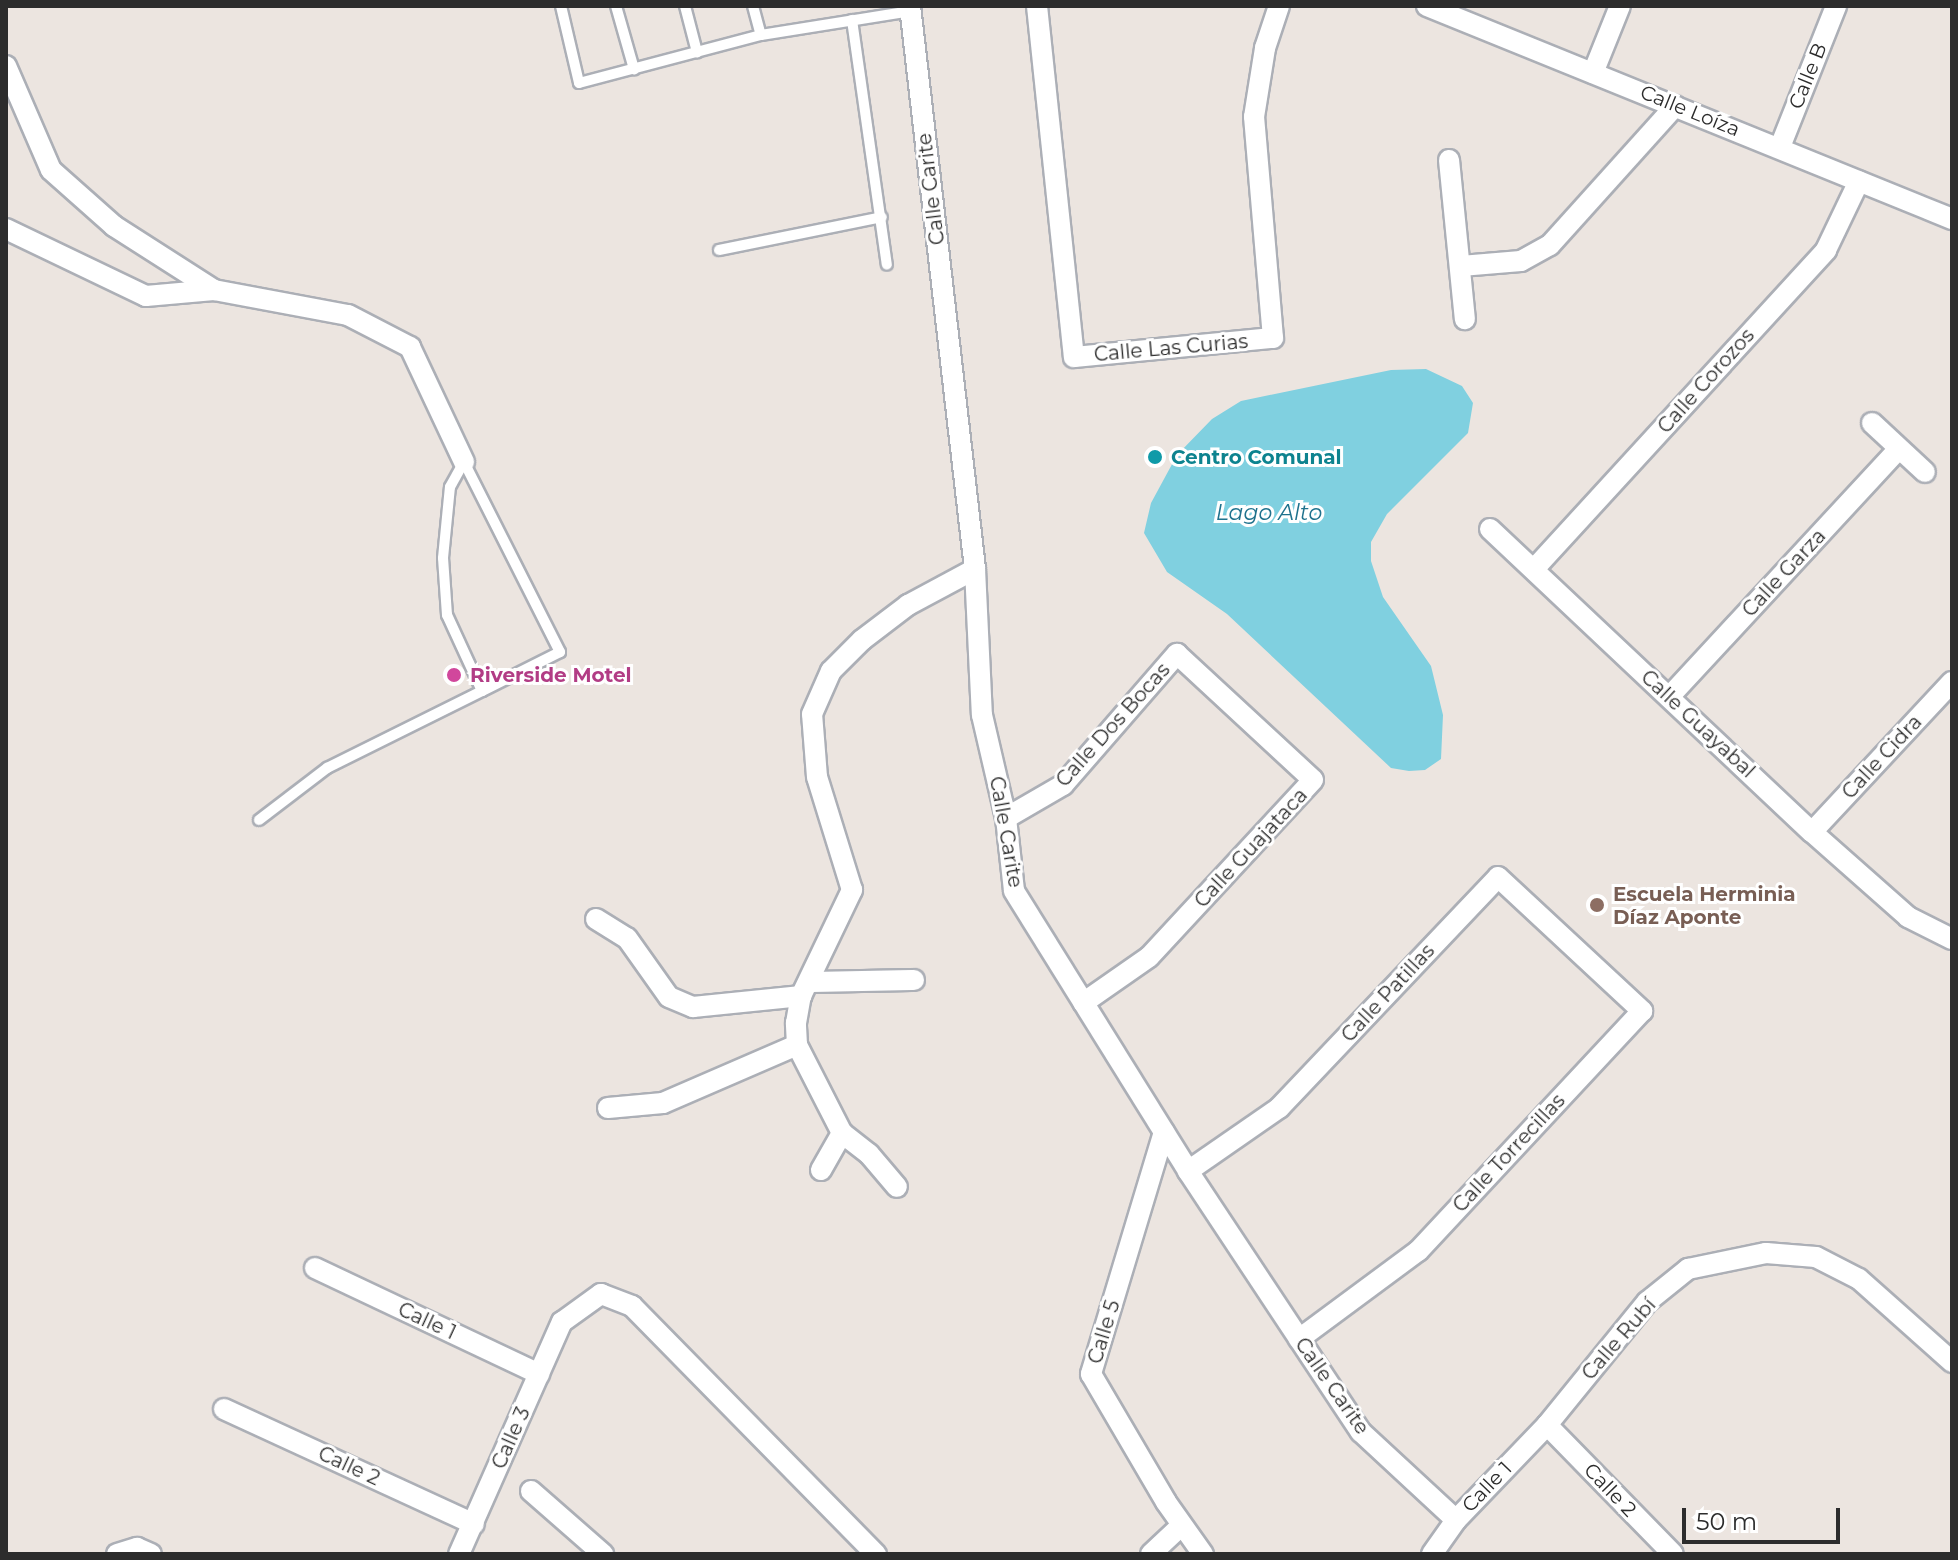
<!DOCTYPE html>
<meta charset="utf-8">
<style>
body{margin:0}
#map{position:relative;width:1958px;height:1560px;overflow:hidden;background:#ece5e0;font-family:Montserrat,sans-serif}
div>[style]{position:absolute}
.water>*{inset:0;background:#80d0e0}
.roads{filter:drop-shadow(2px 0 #acafb6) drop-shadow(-2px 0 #acafb6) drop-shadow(0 2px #acafb6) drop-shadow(0 -2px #acafb6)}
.service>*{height:10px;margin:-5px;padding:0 5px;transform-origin:5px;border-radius:5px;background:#fff}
.minor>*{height:20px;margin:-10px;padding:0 10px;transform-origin:10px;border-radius:10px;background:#fff}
.dots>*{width:22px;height:22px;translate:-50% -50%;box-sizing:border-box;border:4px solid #fff;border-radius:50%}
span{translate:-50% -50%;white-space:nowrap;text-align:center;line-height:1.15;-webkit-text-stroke:6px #fff;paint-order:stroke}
.street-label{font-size:20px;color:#2c2c2c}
.culture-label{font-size:20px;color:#0d838f;font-weight:700}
.left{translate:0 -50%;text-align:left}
.hotel-label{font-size:20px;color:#b23c85;font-weight:700}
.education-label{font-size:20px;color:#785e54;font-weight:700}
.water-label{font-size:22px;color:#1f728d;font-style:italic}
.frame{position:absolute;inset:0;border:8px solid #2c2c2c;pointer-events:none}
.scale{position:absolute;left:1682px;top:1508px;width:158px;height:36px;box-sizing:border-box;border:4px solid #2c2c2c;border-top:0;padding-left:10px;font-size:24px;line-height:28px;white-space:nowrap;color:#2c2c2c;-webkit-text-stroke:6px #fff;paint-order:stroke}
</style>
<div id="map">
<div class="water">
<i style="clip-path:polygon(1426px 369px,1462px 386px,1473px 403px,1468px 433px,1387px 514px,1371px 542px,1371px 561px,1383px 597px,1431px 666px,1443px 715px,1441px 759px,1425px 770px,1409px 771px,1391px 768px,1227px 614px,1167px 572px,1144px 533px,1151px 503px,1177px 455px,1212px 419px,1241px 401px,1391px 370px)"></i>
</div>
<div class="roads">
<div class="service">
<i style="left:561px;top:6px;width:79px;rotate:76.8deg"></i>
<i style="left:579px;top:83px;width:188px;rotate:-14.8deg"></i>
<i style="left:761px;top:35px;width:152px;rotate:-9.1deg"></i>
<i style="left:616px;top:6px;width:66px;rotate:74.1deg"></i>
<i style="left:685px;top:6px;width:48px;rotate:75.4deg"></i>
<i style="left:753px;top:6px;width:30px;rotate:75deg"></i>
<i style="left:852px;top:20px;width:247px;rotate:81.9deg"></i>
<i style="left:719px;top:250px;width:166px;rotate:-11.4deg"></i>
<i style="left:464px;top:462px;width:213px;rotate:63.2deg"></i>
<i style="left:560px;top:652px;width:87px;rotate:153.4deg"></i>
<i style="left:259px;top:820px;width:86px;rotate:-37.4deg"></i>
<i style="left:327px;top:768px;width:173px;rotate:-26.4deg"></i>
<i style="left:482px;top:691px;width:84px;rotate:-114.7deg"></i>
<i style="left:447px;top:615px;width:57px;rotate:-94deg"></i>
<i style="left:443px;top:558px;width:71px;rotate:-84.4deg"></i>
<i style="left:450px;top:487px;width:29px;rotate:-61deg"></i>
</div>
<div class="minor">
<i style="left:910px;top:6px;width:567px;rotate:83.41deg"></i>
<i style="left:975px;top:569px;width:146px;rotate:87.3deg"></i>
<i style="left:982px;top:715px;width:106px;rotate:76.9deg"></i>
<i style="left:1006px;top:818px;width:73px;rotate:83.7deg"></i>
<i style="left:1014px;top:891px;width:330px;rotate:58.1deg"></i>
<i style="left:1188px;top:1171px;width:313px;rotate:56.5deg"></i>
<i style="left:1361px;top:1432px;width:129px;rotate:42.8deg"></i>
<i style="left:1037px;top:6px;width:353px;rotate:84deg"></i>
<i style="left:1074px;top:357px;width:200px;rotate:-5.5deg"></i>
<i style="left:1273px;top:338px;width:222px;rotate:-94.9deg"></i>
<i style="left:1254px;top:117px;width:70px;rotate:-80.9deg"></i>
<i style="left:1265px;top:48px;width:44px;rotate:-71.6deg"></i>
<i style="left:1427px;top:6px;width:567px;rotate:22.08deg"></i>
<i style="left:6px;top:66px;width:113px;rotate:66.6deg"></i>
<i style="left:51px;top:170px;width:84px;rotate:41.6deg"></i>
<i style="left:114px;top:226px;width:119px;rotate:32.6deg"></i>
<i style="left:214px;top:290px;width:136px;rotate:10.6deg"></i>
<i style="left:348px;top:315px;width:70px;rotate:27.3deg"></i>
<i style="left:410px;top:347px;width:127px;rotate:64.8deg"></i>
<i style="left:1593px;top:73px;width:72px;rotate:-68.1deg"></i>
<i style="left:1780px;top:147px;width:152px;rotate:-68.3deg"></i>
<i style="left:1449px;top:160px;width:160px;rotate:84.3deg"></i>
<i style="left:6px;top:229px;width:155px;rotate:25.6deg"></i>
<i style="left:146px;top:296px;width:68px;rotate:-5deg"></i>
<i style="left:1461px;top:266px;width:60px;rotate:-4.8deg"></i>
<i style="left:1521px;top:261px;width:33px;rotate:-29deg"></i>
<i style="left:1550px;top:245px;width:187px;rotate:-48deg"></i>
<i style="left:1872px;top:423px;width:72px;rotate:42.8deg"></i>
<i style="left:1490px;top:529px;width:442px;rotate:43.3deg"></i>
<i style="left:1812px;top:832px;width:128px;rotate:41.5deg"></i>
<i style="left:1908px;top:917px;width:49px;rotate:26.6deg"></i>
<i style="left:1535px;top:568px;width:431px;rotate:-47.5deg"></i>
<i style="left:1826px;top:250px;width:76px;rotate:-64.4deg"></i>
<i style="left:1669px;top:697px;width:338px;rotate:-47.2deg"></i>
<i style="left:1006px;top:818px;width:66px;rotate:-30.1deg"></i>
<i style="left:1063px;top:785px;width:174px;rotate:-49deg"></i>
<i style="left:1177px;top:654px;width:185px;rotate:42.8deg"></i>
<i style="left:1313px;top:780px;width:241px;rotate:132.8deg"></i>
<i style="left:1149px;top:957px;width:80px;rotate:145.1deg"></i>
<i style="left:1812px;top:832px;width:205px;rotate:-47deg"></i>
<i style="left:596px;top:919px;width:36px;rotate:32deg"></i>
<i style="left:627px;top:938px;width:72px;rotate:54.6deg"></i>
<i style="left:669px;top:997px;width:26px;rotate:23deg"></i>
<i style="left:693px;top:1007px;width:109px;rotate:-5.8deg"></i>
<i style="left:810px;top:982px;width:104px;rotate:-1.1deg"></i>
<i style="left:608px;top:1108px;width:55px;rotate:-5.2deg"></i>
<i style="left:663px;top:1103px;width:146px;rotate:-23.4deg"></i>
<i style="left:1164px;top:1132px;width:253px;rotate:106.8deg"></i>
<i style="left:1091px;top:1374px;width:148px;rotate:59.6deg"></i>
<i style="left:1166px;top:1502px;width:64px;rotate:54.6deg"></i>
<i style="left:842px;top:1133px;width:34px;rotate:38deg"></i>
<i style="left:869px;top:1154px;width:43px;rotate:49.7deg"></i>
<i style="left:821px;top:1170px;width:43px;rotate:-60.4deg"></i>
<i style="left:842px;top:1133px;width:99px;rotate:-117.1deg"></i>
<i style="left:797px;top:1045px;width:22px;rotate:-93deg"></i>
<i style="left:796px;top:1023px;width:27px;rotate:-80deg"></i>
<i style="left:801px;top:996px;width:118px;rotate:-64.3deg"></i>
<i style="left:852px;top:890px;width:118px;rotate:-107.2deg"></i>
<i style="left:817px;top:777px;width:63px;rotate:-94.5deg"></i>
<i style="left:812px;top:714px;width:47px;rotate:-66.2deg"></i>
<i style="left:831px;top:671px;width:44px;rotate:-45deg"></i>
<i style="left:862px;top:640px;width:58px;rotate:-37.3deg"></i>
<i style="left:908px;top:605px;width:76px;rotate:-28.2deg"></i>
<i style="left:1188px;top:1171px;width:111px;rotate:-34.7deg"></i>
<i style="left:1279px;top:1108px;width:318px;rotate:-46.5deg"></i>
<i style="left:1498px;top:877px;width:197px;rotate:42.9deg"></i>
<i style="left:1642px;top:1011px;width:328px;rotate:133deg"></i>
<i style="left:1418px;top:1251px;width:148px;rotate:143.5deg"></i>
<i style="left:315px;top:1268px;width:248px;rotate:25.3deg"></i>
<i style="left:224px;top:1409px;width:275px;rotate:24.7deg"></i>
<i style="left:1547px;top:1425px;width:180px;rotate:45.7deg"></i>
<i style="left:531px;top:1491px;width:96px;rotate:41.2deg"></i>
<i style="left:117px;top:1554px;width:21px;rotate:-17deg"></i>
<i style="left:137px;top:1548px;width:15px;rotate:23deg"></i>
<i style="left:459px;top:1554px;width:254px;rotate:-66.1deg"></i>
<i style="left:562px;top:1322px;width:48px;rotate:-35.7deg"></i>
<i style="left:601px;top:1294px;width:33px;rotate:21deg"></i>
<i style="left:632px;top:1306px;width:348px;rotate:45.5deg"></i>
<i style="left:1151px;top:1554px;width:42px;rotate:-43.1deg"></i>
<i style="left:1432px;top:1554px;width:42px;rotate:-54.8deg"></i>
<i style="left:1456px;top:1520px;width:132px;rotate:-46.2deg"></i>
<i style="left:1547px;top:1425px;width:159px;rotate:-50.9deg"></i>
<i style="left:1647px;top:1302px;width:53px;rotate:-38.8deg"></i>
<i style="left:1688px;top:1269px;width:80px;rotate:-11.6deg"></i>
<i style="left:1766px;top:1253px;width:50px;rotate:4.6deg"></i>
<i style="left:1816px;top:1257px;width:48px;rotate:27.1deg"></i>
<i style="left:1859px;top:1279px;width:125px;rotate:41.7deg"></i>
</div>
</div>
<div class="dots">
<i style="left:1155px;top:457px;background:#0f9aa8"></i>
<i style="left:454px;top:675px;background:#d1479c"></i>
<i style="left:1597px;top:905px;background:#8d6e63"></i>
</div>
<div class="street-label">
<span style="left:1808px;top:76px;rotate:-68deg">Calle B</span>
<span style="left:1690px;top:111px;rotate:22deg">Calle Loíza</span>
<span style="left:931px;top:189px;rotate:-97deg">Calle Carite</span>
<span style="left:1171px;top:348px;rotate:-5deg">Calle Las Curias</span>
<span style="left:1706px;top:381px;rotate:-48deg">Calle Corozos</span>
<span style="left:1784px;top:573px;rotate:-47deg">Calle Garza</span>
<span style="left:1698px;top:724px;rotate:43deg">Calle Guayabal</span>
<span style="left:1113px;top:725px;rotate:-48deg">Calle Dos Bocas</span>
<span style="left:1882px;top:757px;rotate:-47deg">Calle Cidra</span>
<span style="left:1006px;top:832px;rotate:80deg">Calle Carite</span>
<span style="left:1251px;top:848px;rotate:-47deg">Calle Guajataca</span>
<span style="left:1388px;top:993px;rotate:-47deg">Calle Patillas</span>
<span style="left:1509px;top:1153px;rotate:-47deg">Calle Torrecillas</span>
<span style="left:427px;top:1321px;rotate:25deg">Calle 1</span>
<span style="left:1104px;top:1332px;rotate:-73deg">Calle 5</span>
<span style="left:1619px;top:1339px;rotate:-49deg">Calle Rubí</span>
<span style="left:1332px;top:1386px;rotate:55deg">Calle Carite</span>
<span style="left:511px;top:1438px;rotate:-66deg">Calle 3</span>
<span style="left:349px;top:1466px;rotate:25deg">Calle 2</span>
<span style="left:1487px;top:1487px;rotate:-46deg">Calle 1</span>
<span style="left:1610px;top:1490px;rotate:46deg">Calle 2</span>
</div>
<div class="culture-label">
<span class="left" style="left:1171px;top:457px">Centro Comunal</span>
</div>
<div class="hotel-label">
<span class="left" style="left:470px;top:675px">Riverside Motel</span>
</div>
<div class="education-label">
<span class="left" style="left:1613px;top:906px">Escuela Herminia<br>Díaz Aponte</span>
</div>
<div class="water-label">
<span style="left:1269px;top:513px">Lago Alto</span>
</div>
<div class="frame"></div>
<div class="scale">50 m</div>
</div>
